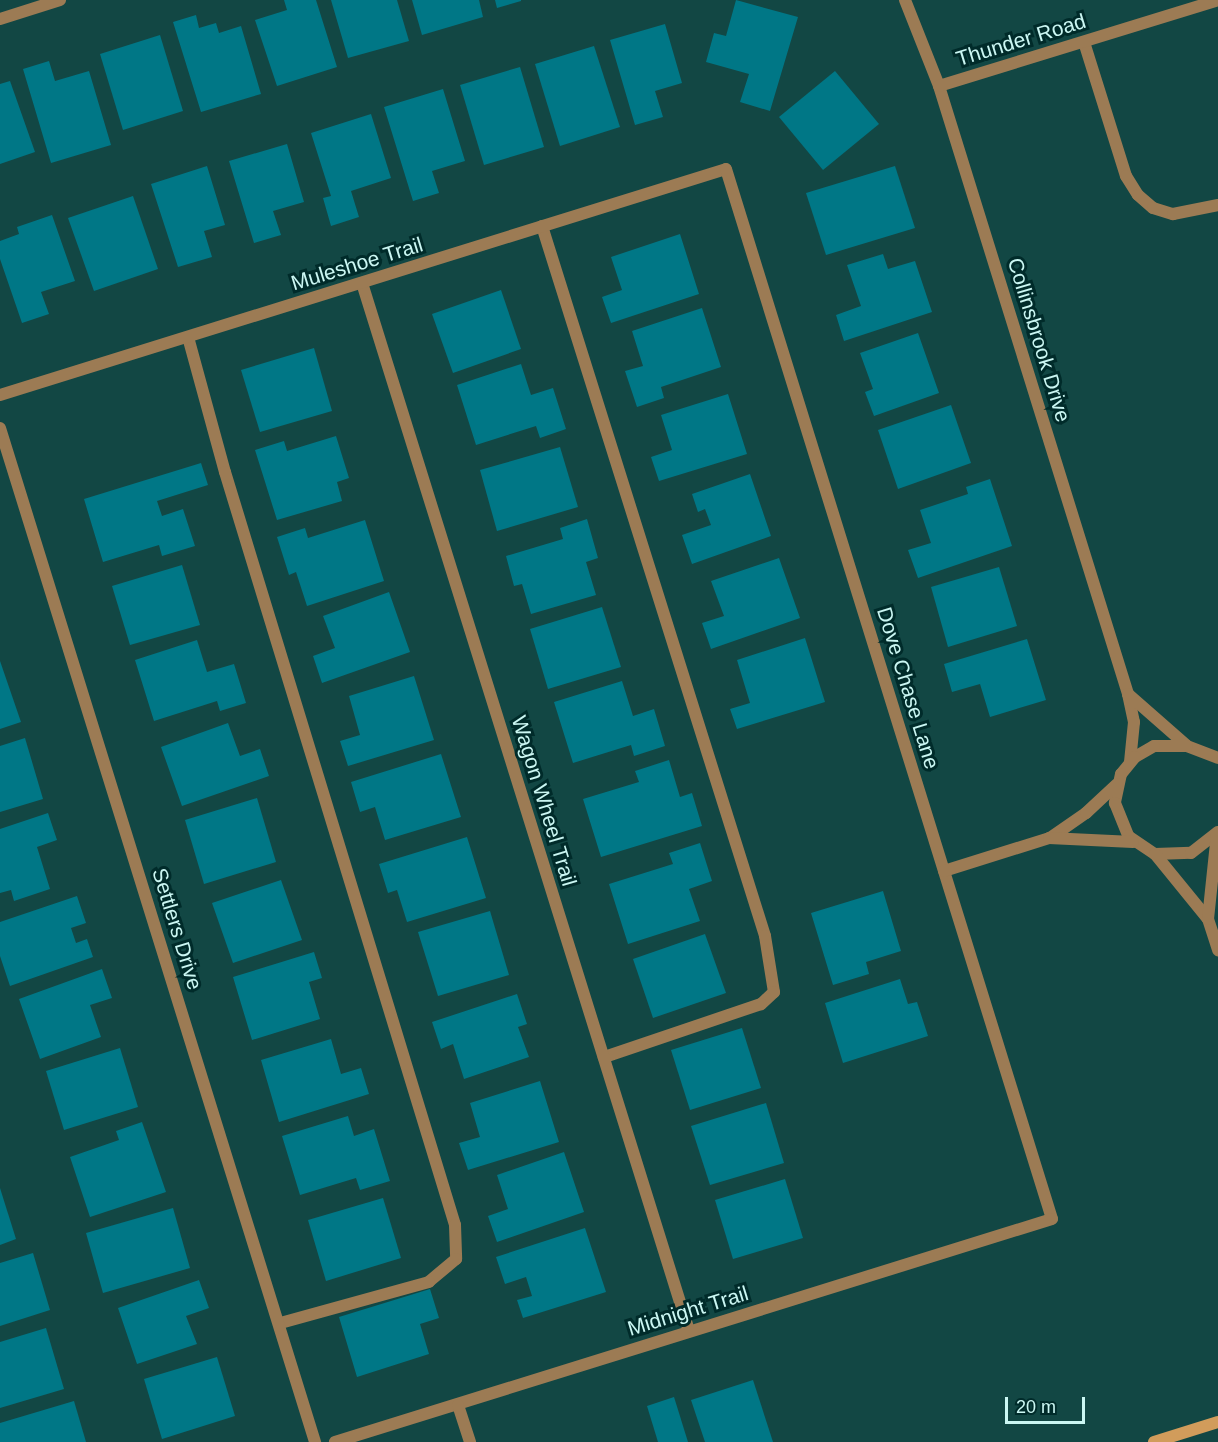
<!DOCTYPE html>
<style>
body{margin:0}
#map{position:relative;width:1218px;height:1442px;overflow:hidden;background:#124744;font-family:Helvetica,sans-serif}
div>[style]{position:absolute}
.building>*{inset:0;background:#007786}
.lane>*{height:12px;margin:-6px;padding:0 6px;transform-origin:6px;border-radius:6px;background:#9c7b54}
.street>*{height:12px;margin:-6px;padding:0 6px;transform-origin:6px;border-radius:6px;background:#9c7b54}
.secondary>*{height:12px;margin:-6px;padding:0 6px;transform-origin:6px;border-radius:6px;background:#d19c5b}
span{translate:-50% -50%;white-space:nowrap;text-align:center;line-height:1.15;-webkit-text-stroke:6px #002b2a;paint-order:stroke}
.street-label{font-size:21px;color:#cbf7f3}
.scale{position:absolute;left:1005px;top:1397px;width:80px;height:27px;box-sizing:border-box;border:3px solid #cbf7f3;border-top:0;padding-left:8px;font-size:18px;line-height:21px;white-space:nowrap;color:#cbf7f3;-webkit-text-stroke:4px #002b2a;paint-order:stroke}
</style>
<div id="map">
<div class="building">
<i style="clip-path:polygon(284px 0,316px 0,337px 67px,277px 86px,255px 20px,287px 10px)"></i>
<i style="clip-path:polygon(331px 0,397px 0,409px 41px,348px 58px)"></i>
<i style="clip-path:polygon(412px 0,479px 0,483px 17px,422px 35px)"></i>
<i style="clip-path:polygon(495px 0,521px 0,521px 1px,497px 8px)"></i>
<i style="clip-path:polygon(736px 0,798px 17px,770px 111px,740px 102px,749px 74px,706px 62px,714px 33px,726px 36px)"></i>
<i style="clip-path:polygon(196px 15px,199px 28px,216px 23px,219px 33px,241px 26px,261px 94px,201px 112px,173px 22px)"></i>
<i style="clip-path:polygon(665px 24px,682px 83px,655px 91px,663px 117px,635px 125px,610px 40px)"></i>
<i style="clip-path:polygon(160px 35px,183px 111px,123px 130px,100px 54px)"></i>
<i style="clip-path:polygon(594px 46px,620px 127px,560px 146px,535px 64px)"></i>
<i style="clip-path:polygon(49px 61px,55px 81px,89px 71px,111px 145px,51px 163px,23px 69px)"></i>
<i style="clip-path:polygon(520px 67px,544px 147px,484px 165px,460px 85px)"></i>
<i style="clip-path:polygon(835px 71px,879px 124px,823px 170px,779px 117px)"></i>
<i style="clip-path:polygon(10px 81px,35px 152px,0 164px,0 84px)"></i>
<i style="clip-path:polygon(443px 89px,465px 161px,432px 171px,439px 193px,413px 201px,384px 107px)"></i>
<i style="clip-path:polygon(371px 114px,391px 178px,351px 191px,359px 217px,331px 226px,323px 198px,331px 196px,311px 133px)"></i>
<i style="clip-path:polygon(287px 144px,304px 202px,273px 211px,281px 235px,254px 243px,229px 161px)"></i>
<i style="clip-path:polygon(207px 166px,225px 225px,204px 231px,212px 257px,178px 267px,151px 184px)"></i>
<i style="clip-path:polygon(895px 166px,915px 228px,826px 255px,806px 193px)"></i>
<i style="clip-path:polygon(133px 196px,158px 269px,94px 291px,68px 218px)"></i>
<i style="clip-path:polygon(52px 215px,75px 281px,41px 292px,49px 314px,22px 323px,0 259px,0 241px,19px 234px,17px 227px)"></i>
<i style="clip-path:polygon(680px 234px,699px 294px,611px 323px,602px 297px,622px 290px,611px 257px)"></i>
<i style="clip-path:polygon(883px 254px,888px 269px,915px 261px,932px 312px,844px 341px,836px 315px,861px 306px,847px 265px)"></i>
<i style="clip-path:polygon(501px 290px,521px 349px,453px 373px,432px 314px)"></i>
<i style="clip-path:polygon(702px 308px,721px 367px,661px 387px,664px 398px,637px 407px,625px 371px,643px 366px,632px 331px)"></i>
<i style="clip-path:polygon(918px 333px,939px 393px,874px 416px,865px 392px,873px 389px,860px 353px)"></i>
<i style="clip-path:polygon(314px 348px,332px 411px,260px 432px,241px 370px)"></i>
<i style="clip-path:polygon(521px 364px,531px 395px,553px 388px,566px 429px,540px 438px,536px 426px,476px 445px,457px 385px)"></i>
<i style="clip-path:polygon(728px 394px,747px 454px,659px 481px,651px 457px,672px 450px,661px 415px)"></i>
<i style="clip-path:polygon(951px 405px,971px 463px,898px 489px,878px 430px)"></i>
<i style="clip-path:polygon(336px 436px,349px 478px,337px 482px,342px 501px,277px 520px,255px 450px,284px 441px,287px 451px)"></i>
<i style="clip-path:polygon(560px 447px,578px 507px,497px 531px,480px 470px)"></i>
<i style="clip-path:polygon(201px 463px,208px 485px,157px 501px,162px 516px,183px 509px,195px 546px,162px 556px,159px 545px,103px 562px,84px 499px)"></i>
<i style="clip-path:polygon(750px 474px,771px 536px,692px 564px,682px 535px,711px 525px,705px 509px,698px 512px,692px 494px)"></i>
<i style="clip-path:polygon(990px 479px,1012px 546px,918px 578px,908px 550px,931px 543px,920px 510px,968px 494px,966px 487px)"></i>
<i style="clip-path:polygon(587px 519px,598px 558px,586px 562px,596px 595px,531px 614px,522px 584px,514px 586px,506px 556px,563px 539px,560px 528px)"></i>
<i style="clip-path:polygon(365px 520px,384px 581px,307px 606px,296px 572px,289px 575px,277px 537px,305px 528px,308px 538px)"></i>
<i style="clip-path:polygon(779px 558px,800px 618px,711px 649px,702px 623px,724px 616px,711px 581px)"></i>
<i style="clip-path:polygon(182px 565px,200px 625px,130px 645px,112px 586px)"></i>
<i style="clip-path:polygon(999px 567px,1017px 626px,948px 647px,931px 587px)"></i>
<i style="clip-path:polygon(389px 592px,410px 652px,322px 683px,313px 656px,335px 648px,323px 616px)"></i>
<i style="clip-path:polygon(602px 607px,621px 667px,548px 689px,530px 629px)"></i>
<i style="clip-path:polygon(805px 638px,825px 702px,737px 729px,730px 709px,750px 703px,737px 660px)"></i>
<i style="clip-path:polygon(1027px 639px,1046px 700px,990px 717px,980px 684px,952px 692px,944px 664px)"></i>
<i style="clip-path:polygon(197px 640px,207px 672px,234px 664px,246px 703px,220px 711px,217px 701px,154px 721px,135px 660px)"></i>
<i style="clip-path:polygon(0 661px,21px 722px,0 729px)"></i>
<i style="clip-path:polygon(414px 676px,434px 740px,348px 766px,340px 741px,360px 735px,349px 696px)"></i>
<i style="clip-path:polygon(622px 681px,633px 716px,654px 709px,665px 746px,634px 756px,631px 745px,573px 763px,554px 702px)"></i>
<i style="clip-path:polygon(228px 723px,240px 756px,260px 749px,269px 776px,182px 806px,161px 747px)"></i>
<i style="clip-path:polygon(25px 738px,43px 799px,0 812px,0 746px)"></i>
<i style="clip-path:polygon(441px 754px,461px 817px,385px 840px,375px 807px,360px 812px,351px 782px)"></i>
<i style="clip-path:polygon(669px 760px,680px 797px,692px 793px,702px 826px,601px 857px,583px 799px,639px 782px,635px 771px)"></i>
<i style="clip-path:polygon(257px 798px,276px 862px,204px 884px,185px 820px)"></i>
<i style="clip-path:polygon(48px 813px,57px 840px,37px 847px,50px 889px,14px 901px,11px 890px,0 893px,0 829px)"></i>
<i style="clip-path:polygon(467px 837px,486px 898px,407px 922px,397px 890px,388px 893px,379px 864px)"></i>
<i style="clip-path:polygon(700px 843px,712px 881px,689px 889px,700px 921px,628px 944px,609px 884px,673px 864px,669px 853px)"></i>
<i style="clip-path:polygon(281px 880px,302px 940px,233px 963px,212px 903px)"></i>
<i style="clip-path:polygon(883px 891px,901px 951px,866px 962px,869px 974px,833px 985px,811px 913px)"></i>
<i style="clip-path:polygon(77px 896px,86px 923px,71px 928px,76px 943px,87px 939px,93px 957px,10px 986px,0 956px,0 922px)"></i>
<i style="clip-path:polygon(490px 911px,509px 975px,438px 996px,418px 932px)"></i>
<i style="clip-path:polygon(705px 934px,726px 993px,653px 1018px,633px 959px)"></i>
<i style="clip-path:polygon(314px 952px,322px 978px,309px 982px,320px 1019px,252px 1040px,233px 977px)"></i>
<i style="clip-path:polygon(102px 969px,112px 998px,90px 1005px,101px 1037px,40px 1059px,19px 999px)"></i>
<i style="clip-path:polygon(900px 979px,908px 1004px,917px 1002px,928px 1036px,843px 1063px,825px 1003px)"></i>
<i style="clip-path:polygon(517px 994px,527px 1024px,518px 1027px,529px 1057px,464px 1079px,453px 1044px,441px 1049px,432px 1022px)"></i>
<i style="clip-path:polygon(742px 1028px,761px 1088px,690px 1110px,671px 1050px)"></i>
<i style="clip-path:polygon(331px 1039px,341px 1074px,361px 1068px,369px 1094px,279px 1122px,261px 1060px)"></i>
<i style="clip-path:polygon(120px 1048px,138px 1107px,64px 1130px,46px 1071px)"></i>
<i style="clip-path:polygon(540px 1081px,559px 1142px,468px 1170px,459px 1143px,480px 1137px,470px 1103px)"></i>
<i style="clip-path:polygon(766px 1103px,784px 1163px,710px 1185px,691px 1126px)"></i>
<i style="clip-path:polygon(348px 1116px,354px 1136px,374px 1129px,390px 1181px,360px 1190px,356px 1178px,300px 1195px,282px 1136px)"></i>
<i style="clip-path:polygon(142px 1122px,166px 1192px,90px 1217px,70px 1157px,119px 1140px,116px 1131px)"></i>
<i style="clip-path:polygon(564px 1152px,584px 1212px,497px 1242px,488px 1216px,508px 1209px,497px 1175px)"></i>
<i style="clip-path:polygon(785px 1179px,803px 1238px,733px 1259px,715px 1200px)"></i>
<i style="clip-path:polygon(0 1188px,16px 1239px,0 1245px)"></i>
<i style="clip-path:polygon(383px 1198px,401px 1258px,326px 1281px,308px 1220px)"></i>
<i style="clip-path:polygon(173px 1208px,190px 1268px,103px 1293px,86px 1233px)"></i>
<i style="clip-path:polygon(585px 1228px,606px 1292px,523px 1318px,517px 1300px,532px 1296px,526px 1277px,505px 1284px,496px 1257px)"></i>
<i style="clip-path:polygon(33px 1253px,50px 1310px,0 1326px,0 1263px)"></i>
<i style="clip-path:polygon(199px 1280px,209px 1308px,186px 1316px,197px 1344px,137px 1364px,118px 1308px)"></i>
<i style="clip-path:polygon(430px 1289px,439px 1318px,420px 1324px,429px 1354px,357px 1377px,339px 1317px)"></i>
<i style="clip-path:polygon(46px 1328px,64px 1389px,0 1408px,0 1342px)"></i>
<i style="clip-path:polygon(217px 1357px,235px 1416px,162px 1439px,144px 1379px)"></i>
<i style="clip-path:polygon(753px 1380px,773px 1442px,705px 1442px,691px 1400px)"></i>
<i style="clip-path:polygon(674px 1397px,688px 1442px,658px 1442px,647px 1406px)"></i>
<i style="clip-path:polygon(74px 1401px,86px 1442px,0 1442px,0 1423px)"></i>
</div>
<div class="lane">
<i style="left:1084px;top:42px;width:140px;rotate:72.6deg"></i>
<i style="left:1126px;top:176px;width:22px;rotate:58deg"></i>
<i style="left:1138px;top:195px;width:20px;rotate:41deg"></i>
<i style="left:1153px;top:208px;width:21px;rotate:17deg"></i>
<i style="left:1173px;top:214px;width:46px;rotate:-11.3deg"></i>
<i style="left:542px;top:226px;width:744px;rotate:72.56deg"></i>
<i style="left:765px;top:936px;width:57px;rotate:80.9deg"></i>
<i style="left:774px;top:992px;width:18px;rotate:137deg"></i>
<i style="left:761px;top:1004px;width:166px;rotate:161.3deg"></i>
<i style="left:188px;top:337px;width:140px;rotate:74.7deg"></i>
<i style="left:225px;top:472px;width:787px;rotate:73.01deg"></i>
<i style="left:455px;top:1225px;width:34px;rotate:88deg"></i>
<i style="left:456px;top:1259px;width:35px;rotate:140deg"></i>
<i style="left:429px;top:1282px;width:155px;rotate:164.6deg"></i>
</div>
<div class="street">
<i style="left:905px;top:0;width:92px;rotate:68.4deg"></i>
<i style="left:939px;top:86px;width:637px;rotate:72.73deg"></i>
<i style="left:1128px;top:694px;width:29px;rotate:78deg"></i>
<i style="left:1134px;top:722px;width:40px;rotate:95.7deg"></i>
<i style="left:0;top:19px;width:63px;rotate:-17.6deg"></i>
<i style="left:939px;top:86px;width:292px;rotate:-17.1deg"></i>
<i style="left:362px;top:283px;width:1098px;rotate:72.67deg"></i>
<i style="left:0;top:395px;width:760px;rotate:-17.29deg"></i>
<i style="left:726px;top:169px;width:1099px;rotate:72.75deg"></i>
<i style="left:1052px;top:1219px;width:751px;rotate:162.72deg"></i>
<i style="left:0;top:428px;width:1062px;rotate:72.74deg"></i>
<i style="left:1128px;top:694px;width:77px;rotate:41.3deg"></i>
<i style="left:1218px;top:758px;width:33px;rotate:-159deg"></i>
<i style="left:1187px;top:746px;width:33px;rotate:180deg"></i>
<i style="left:1154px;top:746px;width:22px;rotate:150deg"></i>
<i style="left:1135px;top:757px;width:22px;rotate:129deg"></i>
<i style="left:1121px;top:774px;width:30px;rotate:102deg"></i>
<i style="left:1115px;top:803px;width:35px;rotate:68deg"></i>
<i style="left:1128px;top:836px;width:32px;rotate:34deg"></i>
<i style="left:1155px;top:854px;width:36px;rotate:-2deg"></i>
<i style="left:1191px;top:853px;width:34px;rotate:-38deg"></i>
<i style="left:1050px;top:838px;width:44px;rotate:-34.8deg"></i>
<i style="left:1086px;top:813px;width:42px;rotate:-43.1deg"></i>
<i style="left:1155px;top:854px;width:84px;rotate:50.8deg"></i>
<i style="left:1208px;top:919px;width:33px;rotate:72deg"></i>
<i style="left:944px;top:871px;width:110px;rotate:-17.4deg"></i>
<i style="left:1049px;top:838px;width:84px;rotate:2.7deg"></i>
<i style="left:1208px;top:919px;width:85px;rotate:-84deg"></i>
<i style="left:458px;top:1405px;width:39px;rotate:72deg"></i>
</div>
<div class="secondary">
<i style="left:1154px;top:1442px;width:67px;rotate:-17.4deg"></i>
</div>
<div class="street-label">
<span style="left:1021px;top:40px;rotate:-17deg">Thunder Road</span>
<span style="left:357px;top:264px;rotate:-17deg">Muleshoe Trail</span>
<span style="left:1039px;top:340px;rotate:73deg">Collinsbrook Drive</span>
<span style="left:908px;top:688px;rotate:73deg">Dove Chase Lane</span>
<span style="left:544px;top:801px;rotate:73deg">Wagon Wheel Trail</span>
<span style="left:177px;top:929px;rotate:73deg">Settlers Drive</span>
<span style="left:688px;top:1311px;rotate:-17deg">Midnight Trail</span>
</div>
<div class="scale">20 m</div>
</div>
